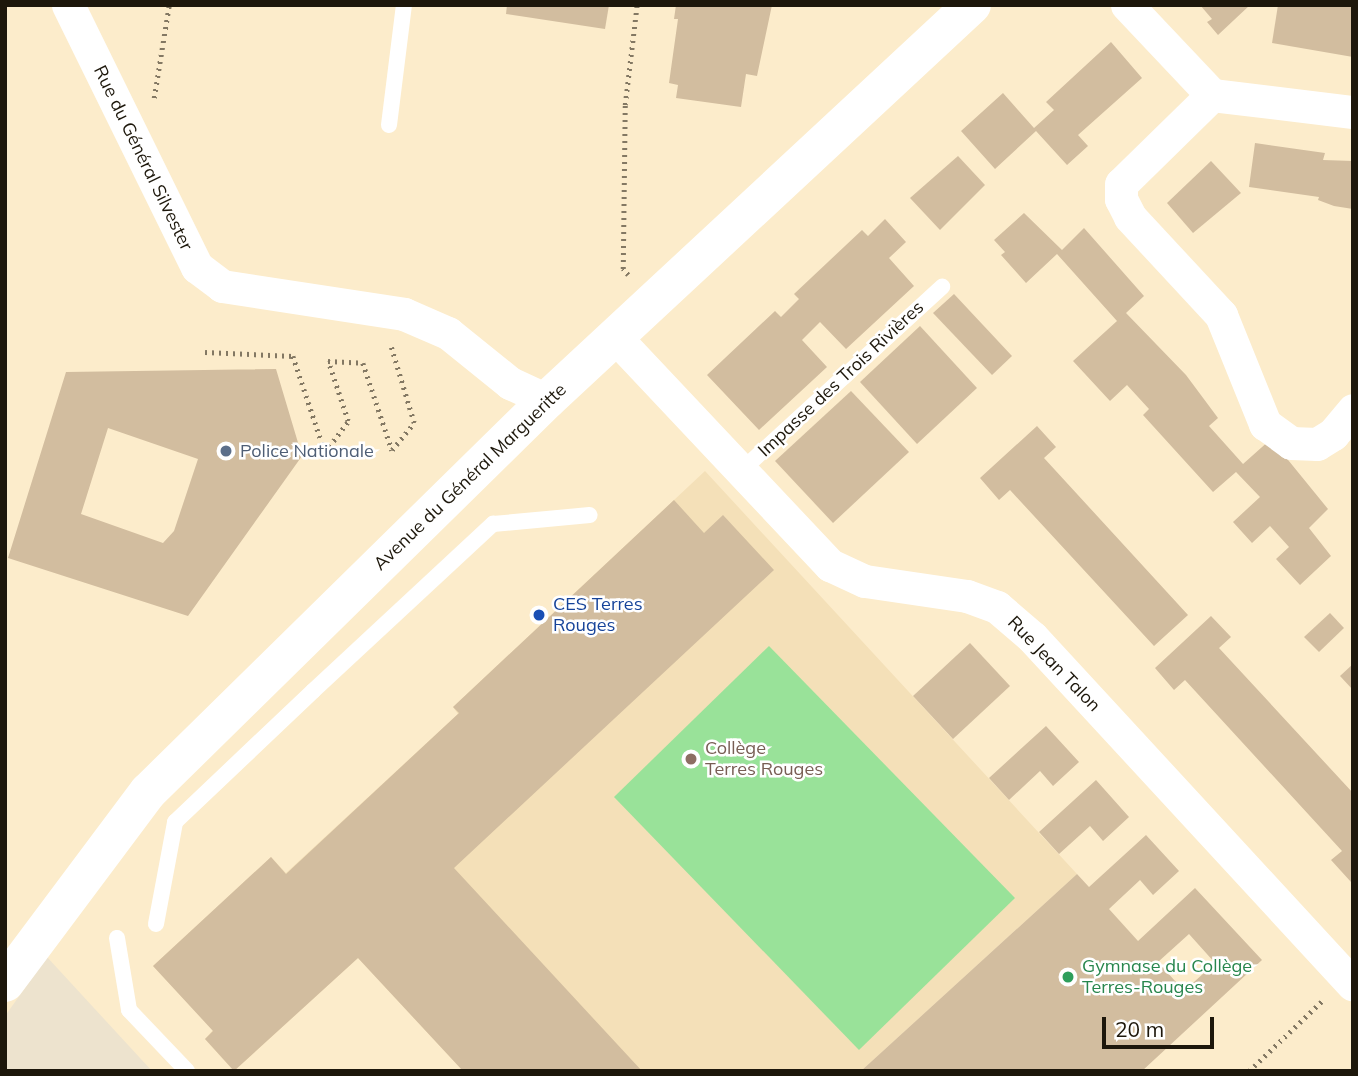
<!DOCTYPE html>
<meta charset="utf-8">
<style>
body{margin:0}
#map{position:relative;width:1358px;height:1076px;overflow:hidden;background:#fceccb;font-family:Mulish,sans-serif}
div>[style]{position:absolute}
.industrial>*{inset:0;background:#ede3ce}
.built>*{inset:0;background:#f4e0b8}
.green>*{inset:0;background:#99e299}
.building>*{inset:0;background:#d2bd9f}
.path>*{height:4.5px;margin-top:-2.25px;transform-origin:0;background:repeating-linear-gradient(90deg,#837863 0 2px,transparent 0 7px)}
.lane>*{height:16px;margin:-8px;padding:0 8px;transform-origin:8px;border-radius:8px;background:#fff}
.street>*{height:33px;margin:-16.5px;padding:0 16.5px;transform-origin:16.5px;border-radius:16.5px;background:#fff}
.secondary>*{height:38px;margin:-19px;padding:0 19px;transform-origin:19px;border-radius:19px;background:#fff}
.dots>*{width:19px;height:19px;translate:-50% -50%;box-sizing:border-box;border:4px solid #fff;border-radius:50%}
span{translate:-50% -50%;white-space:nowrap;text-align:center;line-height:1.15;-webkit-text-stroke:5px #fff;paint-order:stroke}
.street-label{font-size:18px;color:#1d170b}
.service-label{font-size:18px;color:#4e5e75}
.left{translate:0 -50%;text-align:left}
.transit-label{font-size:18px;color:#164399}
.education-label{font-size:18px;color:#785e54}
.leisure-label{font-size:18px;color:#27864d}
.frame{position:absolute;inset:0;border:7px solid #1d170b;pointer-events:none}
.scale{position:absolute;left:1102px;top:1017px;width:112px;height:32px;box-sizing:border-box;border:4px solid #1d170b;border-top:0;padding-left:9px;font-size:21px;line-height:24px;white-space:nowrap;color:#1d170b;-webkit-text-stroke:5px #fff;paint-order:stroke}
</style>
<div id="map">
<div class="industrial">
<i style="clip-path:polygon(47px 957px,152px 1071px,5px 1071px,5px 1016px)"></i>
</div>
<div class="built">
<i style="clip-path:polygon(705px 471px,1077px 874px,861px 1071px,463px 1071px,358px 958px,234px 1071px,205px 1039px,213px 1030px,153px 966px,271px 857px,286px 873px,458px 714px,453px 707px)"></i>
</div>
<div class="green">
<i style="clip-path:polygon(769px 646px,1015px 898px,859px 1050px,614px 797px)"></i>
</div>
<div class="building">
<i style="clip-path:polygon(507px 5px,609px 5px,605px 29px,506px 14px)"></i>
<i style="clip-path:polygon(676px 5px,772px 5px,757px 76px,746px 74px,741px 107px,676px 98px,678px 85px,669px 83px,678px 19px,674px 19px)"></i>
<i style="clip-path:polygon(1200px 5px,1250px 5px,1218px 35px,1207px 22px,1212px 19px)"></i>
<i style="clip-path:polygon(1278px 5px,1353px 6px,1353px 57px,1272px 43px)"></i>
<i style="clip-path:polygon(1111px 42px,1142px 78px,1078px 135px,1088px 146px,1067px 165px,1036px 131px,995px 169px,961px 131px,1003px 93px,1034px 128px,1054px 110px,1046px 102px)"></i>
<i style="clip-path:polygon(1255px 143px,1325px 153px,1323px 160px,1353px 161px,1353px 209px,1334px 206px,1318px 200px,1319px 197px,1249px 187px)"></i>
<i style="clip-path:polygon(958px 156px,985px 185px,940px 230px,910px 198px)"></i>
<i style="clip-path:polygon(1211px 161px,1241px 193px,1193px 233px,1167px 203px)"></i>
<i style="clip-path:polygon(1024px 213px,1062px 250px,1084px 228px,1144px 296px,1126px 313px,1186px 375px,1218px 418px,1209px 426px,1243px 464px,1271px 439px,1328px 509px,1309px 528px,1331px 556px,1300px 585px,1276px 559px,1289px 547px,1270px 526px,1252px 543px,1233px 522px,1260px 497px,1236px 472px,1213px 492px,1143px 415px,1149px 409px,1127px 385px,1110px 401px,1073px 361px,1117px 321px,1057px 254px,1026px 283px,1001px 255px,1005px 252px,994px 240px)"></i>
<i style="clip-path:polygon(885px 219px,906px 242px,889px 258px,914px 286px,846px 349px,820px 322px,802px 340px,827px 367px,759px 430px,707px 375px,775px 311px,781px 317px,799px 299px,794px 294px,862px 230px,868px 236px)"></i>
<i style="clip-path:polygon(954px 294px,1012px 356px,992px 375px,933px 313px)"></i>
<i style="clip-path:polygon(920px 326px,977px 388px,917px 444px,860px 382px)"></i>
<i style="clip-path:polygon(evenodd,276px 369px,302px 456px,188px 616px,8px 558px,66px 372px,276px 369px,108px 428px,198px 459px,174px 531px,163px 543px,81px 514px,108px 428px)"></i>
<i style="clip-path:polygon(851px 391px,909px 452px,833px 523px,775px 461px)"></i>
<i style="clip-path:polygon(1037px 426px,1056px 447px,1044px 458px,1188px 615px,1154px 646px,1010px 490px,999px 500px,980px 478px)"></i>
<i style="clip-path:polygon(674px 500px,704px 533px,723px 515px,774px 570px,454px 868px,642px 1071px,463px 1071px,358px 958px,234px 1071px,205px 1039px,213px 1031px,153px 966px,271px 857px,286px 874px,459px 713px,453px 707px)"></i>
<i style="clip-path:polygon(1330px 613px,1344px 628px,1319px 652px,1304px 637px)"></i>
<i style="clip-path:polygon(1211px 616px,1231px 637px,1219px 648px,1353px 793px,1351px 882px,1331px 860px,1342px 851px,1185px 680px,1174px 690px,1155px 668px)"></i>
<i style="clip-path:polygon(970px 643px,1010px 686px,953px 739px,913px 696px)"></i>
<i style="clip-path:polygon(1353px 664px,1353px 690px,1340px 676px)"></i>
<i style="clip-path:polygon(1046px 726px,1079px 762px,1053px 786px,1040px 771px,1009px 800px,989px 778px)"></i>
<i style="clip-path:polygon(1096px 780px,1129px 817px,1103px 841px,1090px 826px,1059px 854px,1039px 832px)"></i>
<i style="clip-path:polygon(evenodd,1146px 835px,1179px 871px,1153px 895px,1140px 880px,1109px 909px,1138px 941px,1195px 888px,1262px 960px,1142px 1071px,861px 1071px,1077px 874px,1089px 887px,1146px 835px,1189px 934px,1215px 963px,1184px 991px,1158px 962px,1189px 934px)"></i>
</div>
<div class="path">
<i style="left:154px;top:98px;width:94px;rotate:-80.8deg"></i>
<i style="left:628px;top:275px;width:8px;rotate:-130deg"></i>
<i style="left:623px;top:269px;width:164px;rotate:-89.3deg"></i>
<i style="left:625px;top:105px;width:101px;rotate:-83.2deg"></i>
<i style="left:205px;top:352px;width:88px;rotate:2.6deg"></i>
<i style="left:293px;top:356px;width:101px;rotate:71.6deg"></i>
<i style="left:325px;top:452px;width:39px;rotate:-53deg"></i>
<i style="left:348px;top:421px;width:63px;rotate:-108.4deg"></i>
<i style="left:328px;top:361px;width:35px;rotate:3deg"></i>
<i style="left:363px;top:363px;width:92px;rotate:71.6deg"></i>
<i style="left:392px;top:450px;width:35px;rotate:-51deg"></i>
<i style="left:414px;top:423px;width:79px;rotate:-106.8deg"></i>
<i style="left:1249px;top:1071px;width:101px;rotate:-43.8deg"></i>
</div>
<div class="lane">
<i style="left:389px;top:125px;width:121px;rotate:-82.9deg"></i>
<i style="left:741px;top:471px;width:273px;rotate:-42.5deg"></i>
<i style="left:156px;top:924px;width:104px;rotate:-79.4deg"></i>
<i style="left:175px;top:822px;width:190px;rotate:-43.5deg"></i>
<i style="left:313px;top:691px;width:246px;rotate:-42.9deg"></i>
<i style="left:493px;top:524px;width:97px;rotate:-5.3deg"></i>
<i style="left:117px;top:938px;width:73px;rotate:80.5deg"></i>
<i style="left:129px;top:1010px;width:84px;rotate:46.4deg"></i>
</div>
<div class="street">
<i style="left:68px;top:5px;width:292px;rotate:63.8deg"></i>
<i style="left:197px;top:267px;width:31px;rotate:37deg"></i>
<i style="left:222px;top:286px;width:184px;rotate:8.7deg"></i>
<i style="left:404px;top:314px;width:48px;rotate:23.4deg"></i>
<i style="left:448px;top:333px;width:80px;rotate:38.9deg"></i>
<i style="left:510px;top:383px;width:41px;rotate:24.7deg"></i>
<i style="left:1127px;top:5px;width:124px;rotate:46.6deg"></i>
<i style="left:1212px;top:95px;width:142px;rotate:6.9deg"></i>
<i style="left:1212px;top:95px;width:127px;rotate:135.6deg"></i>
<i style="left:1121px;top:184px;width:15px;rotate:90deg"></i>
<i style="left:1121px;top:199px;width:20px;rotate:63deg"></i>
<i style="left:1130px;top:217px;width:134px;rotate:47.1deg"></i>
<i style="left:1221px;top:315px;width:118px;rotate:68deg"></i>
<i style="left:1265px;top:424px;width:32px;rotate:36deg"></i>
<i style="left:1291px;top:443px;width:26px;rotate:2deg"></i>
<i style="left:1317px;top:444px;width:19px;rotate:-32deg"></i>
<i style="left:1333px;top:434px;width:31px;rotate:-50deg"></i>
<i style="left:617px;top:339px;width:311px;rotate:46.7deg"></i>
<i style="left:830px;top:565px;width:38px;rotate:25deg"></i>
<i style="left:865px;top:581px;width:103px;rotate:8.4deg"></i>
<i style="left:967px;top:596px;width:32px;rotate:20deg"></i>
<i style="left:997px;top:607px;width:46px;rotate:40.6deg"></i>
<i style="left:1032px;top:637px;width:473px;rotate:47.3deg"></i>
</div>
<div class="secondary">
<i style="left:5px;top:983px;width:239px;rotate:-53.2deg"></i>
<i style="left:148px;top:792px;width:559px;rotate:-44.49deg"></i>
<i style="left:547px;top:400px;width:580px;rotate:-42.9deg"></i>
</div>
<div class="dots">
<i style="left:226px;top:451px;background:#5c6f8a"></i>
<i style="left:539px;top:615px;background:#1a4fb4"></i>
<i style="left:691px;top:759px;background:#8d6e63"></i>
<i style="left:1068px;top:977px;background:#2e9e5b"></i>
</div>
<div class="street-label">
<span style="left:143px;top:158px;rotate:64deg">Rue du Général Silvester</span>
<span style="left:841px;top:379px;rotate:-43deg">Impasse des Trois Rivières</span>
<span style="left:470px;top:477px;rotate:-44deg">Avenue du Général Margueritte</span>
<span style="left:1054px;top:664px;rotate:46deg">Rue Jean Talon</span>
</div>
<div class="service-label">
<span class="left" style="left:240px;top:451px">Police Nationale</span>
</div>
<div class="transit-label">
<span class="left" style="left:553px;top:615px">CES Terres<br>Rouges</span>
</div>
<div class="education-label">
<span class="left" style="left:705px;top:759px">Collège<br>Terres Rouges</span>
</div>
<div class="leisure-label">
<span class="left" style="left:1082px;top:977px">Gymnase du Collège<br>Terres-Rouges</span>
</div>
<div class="frame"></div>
<div class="scale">20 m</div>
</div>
